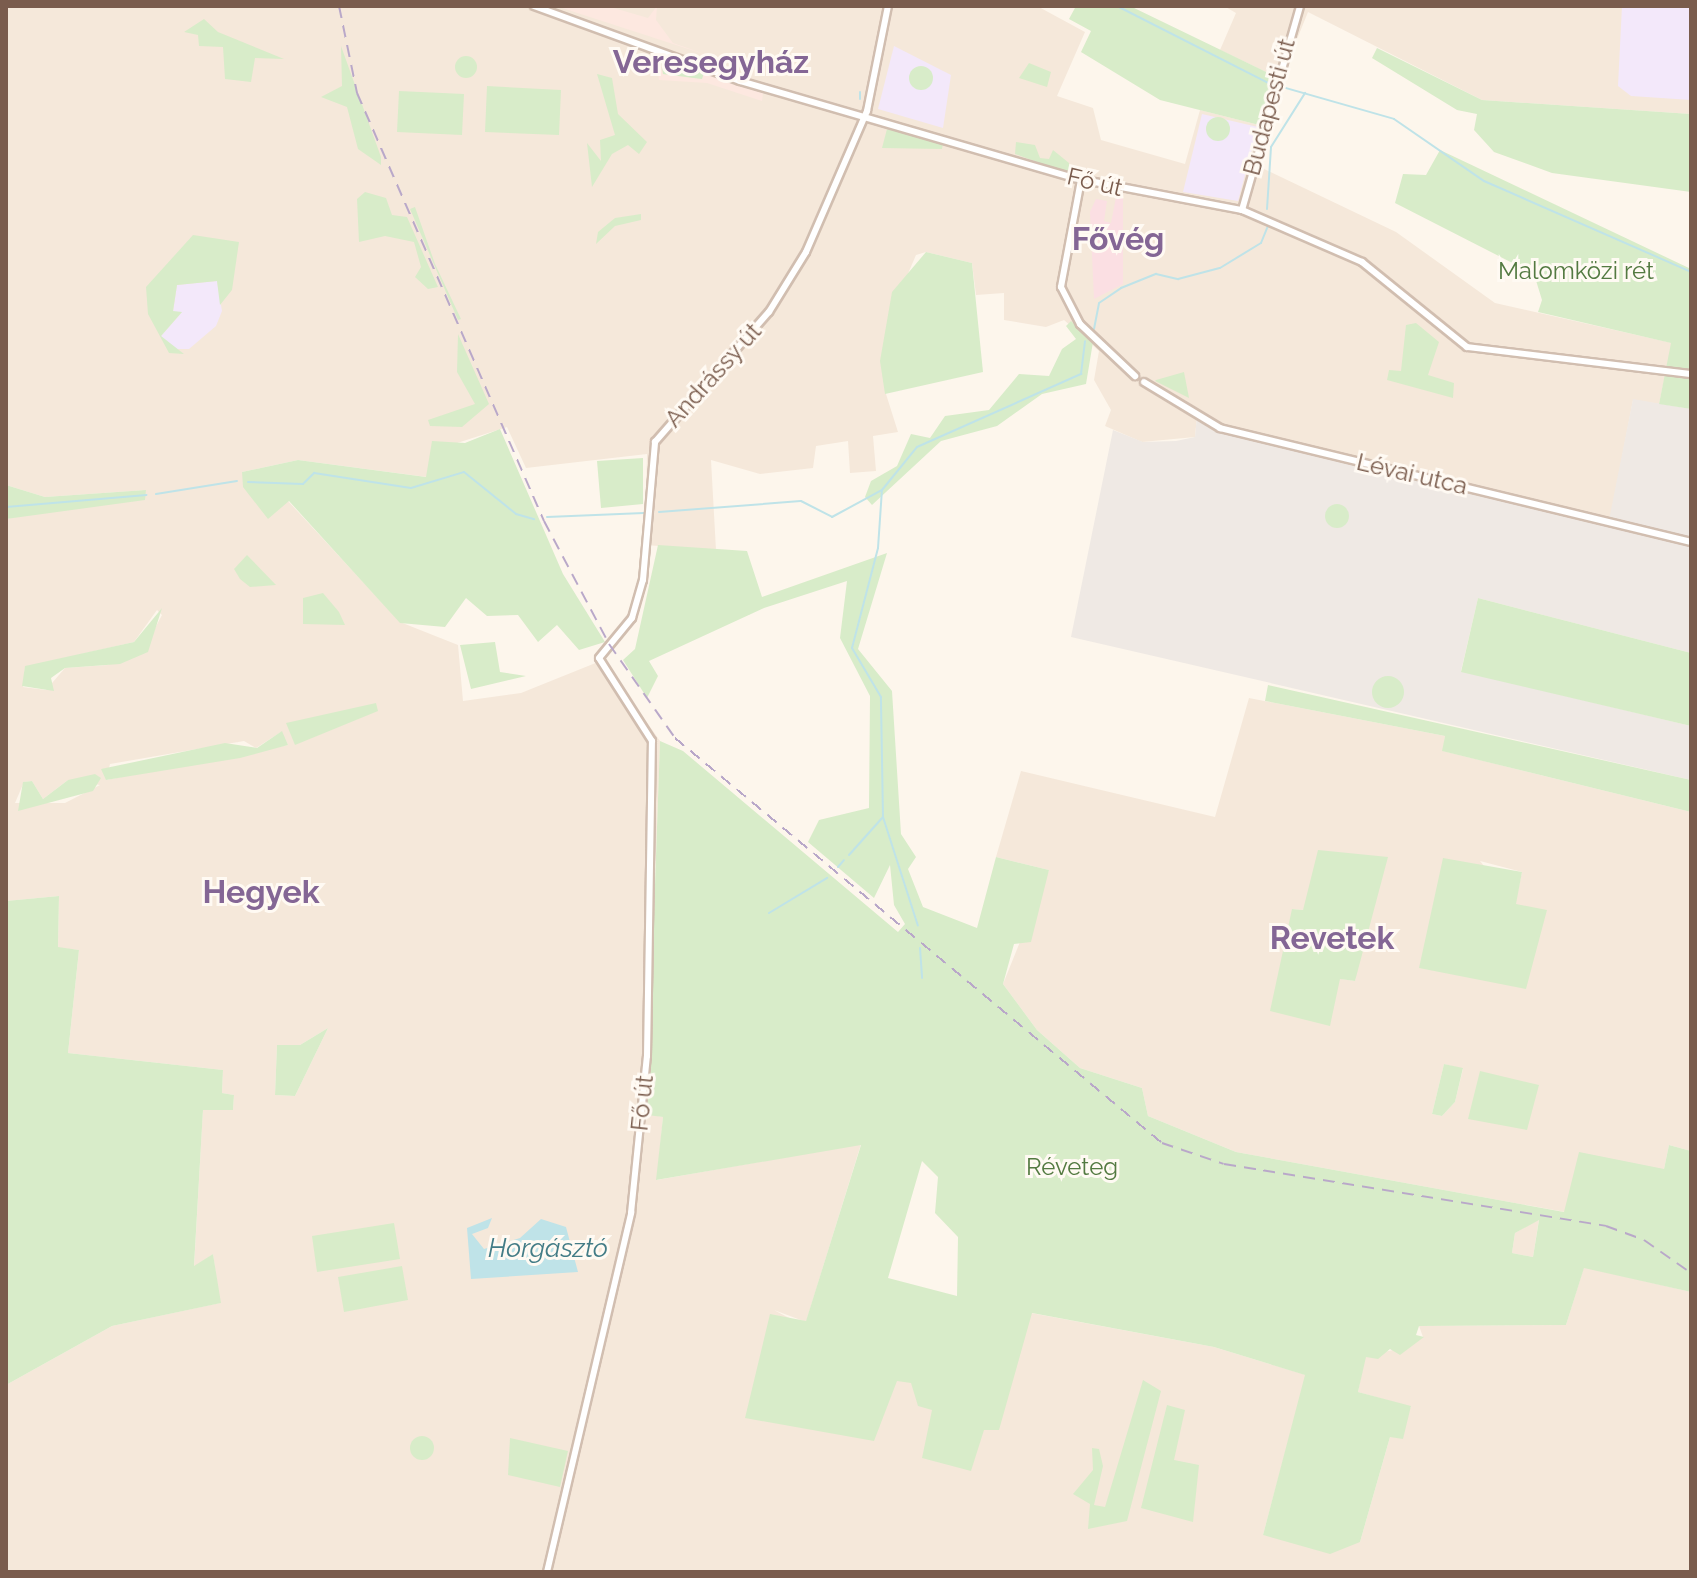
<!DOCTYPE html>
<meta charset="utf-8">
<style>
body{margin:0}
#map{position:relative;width:1697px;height:1578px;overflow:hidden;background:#fdf6ec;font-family:Raleway,sans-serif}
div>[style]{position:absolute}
.residential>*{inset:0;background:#f5e8da}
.commercial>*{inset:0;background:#fde8e0}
.industrial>*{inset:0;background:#efe9e4}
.education>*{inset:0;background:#f3e8fa}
.medical>*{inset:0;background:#fbdfe3}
.green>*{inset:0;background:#d8ecc9}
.round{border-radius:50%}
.water>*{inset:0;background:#bfe3e8}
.stream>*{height:2px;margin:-1px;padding:0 1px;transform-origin:1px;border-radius:1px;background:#bfe3e8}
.roads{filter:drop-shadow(2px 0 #d1beb0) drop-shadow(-2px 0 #d1beb0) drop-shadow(0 2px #d1beb0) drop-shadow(0 -2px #d1beb0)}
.tertiary>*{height:6px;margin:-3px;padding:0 3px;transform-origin:3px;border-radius:3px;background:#fff}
.secondary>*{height:6px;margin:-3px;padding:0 3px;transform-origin:3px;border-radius:3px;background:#fff}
.rail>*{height:2px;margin-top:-1px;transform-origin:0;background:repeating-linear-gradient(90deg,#b9a8c9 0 12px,transparent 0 20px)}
span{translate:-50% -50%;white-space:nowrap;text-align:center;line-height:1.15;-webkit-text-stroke:6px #fffaf3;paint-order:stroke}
.street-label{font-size:24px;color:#7a5c4d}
.park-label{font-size:24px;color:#537a41}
.water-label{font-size:26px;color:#437c86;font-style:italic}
.district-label{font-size:32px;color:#846695;font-weight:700}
.frame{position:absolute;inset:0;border:8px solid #7a5c4d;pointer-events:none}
</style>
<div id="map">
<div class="residential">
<i style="clip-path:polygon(evenodd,6px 6px,1037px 6px,1085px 32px,1057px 96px,1093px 108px,1101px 140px,1185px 164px,1200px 110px,1271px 128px,1262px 168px,1396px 232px,1495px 303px,1672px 343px,1659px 404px,1633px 400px,1609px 525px,1219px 431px,1197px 416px,1195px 437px,1142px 442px,1105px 426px,1111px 410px,1094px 380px,1099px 351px,1064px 320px,1046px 327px,1004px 320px,1004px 293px,976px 295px,972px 263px,926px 252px,916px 255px,889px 318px,886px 394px,898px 432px,873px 436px,876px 471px,850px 473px,848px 441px,816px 446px,813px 468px,760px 474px,711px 460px,716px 550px,645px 545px,647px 454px,526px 468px,507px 427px,457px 443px,427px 477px,298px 460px,242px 472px,268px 518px,288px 501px,400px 622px,458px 645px,463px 701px,521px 693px,603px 660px,660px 741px,647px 1114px,663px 1117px,657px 1180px,861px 1144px,806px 1322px,774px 1310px,912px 1383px,932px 1410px,984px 1430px,998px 1430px,1031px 1313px,1214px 1347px,1306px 1375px,1263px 1535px,1360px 1542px,1390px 1437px,1411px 1407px,1358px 1392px,1365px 1356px,1407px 1347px,1423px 1337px,1419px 1326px,1566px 1325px,1584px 1267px,1691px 1292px,1691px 1572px,6px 1572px,6px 1385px,112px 1326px,220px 1303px,213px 1254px,194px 1268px,203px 1109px,233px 1110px,234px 1095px,222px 1093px,223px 1070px,68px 1053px,79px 950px,58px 948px,59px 896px,6px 901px,6px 519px,146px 490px,45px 497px,6px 485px,6px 6px,157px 610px,162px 615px,146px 645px,108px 665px,65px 668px,46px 690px,23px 687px,25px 667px,134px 642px,157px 610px,6px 6px,281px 732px,288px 745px,106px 780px,110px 764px,244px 741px,256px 748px,281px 732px,6px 6px,68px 780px,100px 785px,65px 803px,15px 803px,24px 782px,32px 781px,43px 799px,68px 780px,6px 6px,328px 1028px,295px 1096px,275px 1095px,277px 1045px,300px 1045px,328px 1028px)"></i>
<i style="clip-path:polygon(1224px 6px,1691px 6px,1691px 114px,1482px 100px,1308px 12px,1281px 79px,1220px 50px,1236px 13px)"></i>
<i style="clip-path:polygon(evenodd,1249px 698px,1445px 736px,1443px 751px,1691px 812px,1691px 1151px,1669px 1145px,1664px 1169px,1565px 1212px,1236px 1152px,1148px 1116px,1142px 1088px,1080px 1068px,1037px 1030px,1003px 984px,1049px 870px,996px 857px,1021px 771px,1215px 817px,1249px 698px,1342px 856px,1372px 860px,1355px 981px,1341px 979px,1292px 909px,1303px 910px,1342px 856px,1249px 698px,1480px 861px,1522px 872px,1515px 904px,1480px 861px,1249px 698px,1444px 1064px,1463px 1069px,1455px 1102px,1442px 1116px,1432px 1114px,1444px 1064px)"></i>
<i style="clip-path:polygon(1539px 1219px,1533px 1257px,1512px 1253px,1515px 1233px)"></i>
</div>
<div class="commercial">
<i style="clip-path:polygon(556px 6px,607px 6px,648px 18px,657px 6px,656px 20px,673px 43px,710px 56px)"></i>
<i style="clip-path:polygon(656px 57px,663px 74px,701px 79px,704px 73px,763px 93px,762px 101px,707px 83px,659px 80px)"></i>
</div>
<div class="industrial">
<i style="clip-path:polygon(1633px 399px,1691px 409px,1691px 653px,1478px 598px,1461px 671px,1691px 726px,1691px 780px,1071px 637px,1113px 430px,1143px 442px,1176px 441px,1195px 437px,1197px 415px,1219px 431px,1608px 525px)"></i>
</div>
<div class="education">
<i style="clip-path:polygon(1622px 6px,1691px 6px,1691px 100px,1631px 96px,1618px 86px)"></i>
<i style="clip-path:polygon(894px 46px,951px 75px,943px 128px,878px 109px)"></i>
<i style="clip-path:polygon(1202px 114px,1258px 127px,1238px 201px,1183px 192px)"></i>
<i style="clip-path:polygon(217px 281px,222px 311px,216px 326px,189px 349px,172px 349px,161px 336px,182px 312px,173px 312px,177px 285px)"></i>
</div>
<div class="medical">
<i style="clip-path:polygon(1116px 197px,1123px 198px,1123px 284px,1094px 299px,1090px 212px,1096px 199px,1107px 201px,1104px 221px,1111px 223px)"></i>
</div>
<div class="green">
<i style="clip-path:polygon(1076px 6px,1130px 6px,1281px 79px,1271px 128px,1160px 100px,1081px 52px,1091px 31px,1069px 19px)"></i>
<i style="clip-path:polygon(204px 19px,218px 32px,284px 59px,255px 58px,251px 82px,225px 79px,223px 47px,199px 46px,198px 35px,184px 32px)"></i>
<i style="clip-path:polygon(341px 46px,381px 157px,381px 165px,358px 149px,347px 107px,321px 97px,342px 86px)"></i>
<i style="clip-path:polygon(1377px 48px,1482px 100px,1691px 114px,1691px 192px,1552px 173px,1494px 152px,1474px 130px,1477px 114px,1457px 110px,1372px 58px)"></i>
<i class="round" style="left:455px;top:56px;width:22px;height:22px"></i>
<i style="clip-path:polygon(661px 59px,704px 73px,702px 79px,663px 74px)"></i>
<i style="clip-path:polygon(1029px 63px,1051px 72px,1047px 87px,1019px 78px)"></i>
<i class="round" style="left:909px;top:66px;width:24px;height:24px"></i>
<i style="clip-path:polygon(597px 74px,612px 78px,618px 114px,647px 142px,639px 154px,628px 145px,612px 154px,592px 187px,587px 143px,601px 161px,600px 140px,615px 135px)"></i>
<i style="clip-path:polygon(487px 86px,561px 90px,559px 135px,485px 132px)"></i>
<i style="clip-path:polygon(399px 91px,464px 94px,462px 135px,397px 132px)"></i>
<i class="round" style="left:1206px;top:117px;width:24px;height:24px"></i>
<i style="clip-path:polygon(887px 129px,943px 143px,942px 149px,882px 148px)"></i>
<i style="clip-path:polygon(1016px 142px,1035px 145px,1040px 158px,1049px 159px,1053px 150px,1069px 163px,1069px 174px,1015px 154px)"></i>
<i style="clip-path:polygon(1440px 150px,1691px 269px,1691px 409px,1659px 404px,1671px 343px,1538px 312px,1542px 300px,1534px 274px,1395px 203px,1403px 174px,1426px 175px)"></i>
<i style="clip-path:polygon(365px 192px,386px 198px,392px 215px,407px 217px,438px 287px,428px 289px,415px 277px,421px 267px,414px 242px,385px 236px,359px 242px,357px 199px)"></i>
<i style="clip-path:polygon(415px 207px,435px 264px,461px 319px,458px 320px,410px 209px)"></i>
<i style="clip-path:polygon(641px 214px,641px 220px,615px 226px,596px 244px,598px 232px,615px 218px)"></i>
<i style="clip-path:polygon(193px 235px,239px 242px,232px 290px,220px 305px,217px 281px,177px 285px,173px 311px,182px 312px,161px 336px,184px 354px,169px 353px,148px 314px,146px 287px)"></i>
<i style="clip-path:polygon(926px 252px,972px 263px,983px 372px,885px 394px,880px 361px,892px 292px)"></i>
<i style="clip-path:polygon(1071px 321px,1093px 342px,1086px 384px,1042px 394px,997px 426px,941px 441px,872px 505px,865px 497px,871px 481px,897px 466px,911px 434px,930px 438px,945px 416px,989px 410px,1019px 374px,1049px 376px,1062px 349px,1076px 339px,1066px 326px)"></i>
<i style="clip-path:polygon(1416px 323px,1439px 342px,1428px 375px,1454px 383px,1453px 398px,1387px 380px,1389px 370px,1401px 371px,1406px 325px)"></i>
<i style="clip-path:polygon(458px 334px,489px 404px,462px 427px,430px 426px,428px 420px,475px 404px,457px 372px)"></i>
<i style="clip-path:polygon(1184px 372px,1189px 398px,1155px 381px,1156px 380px)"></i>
<i style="clip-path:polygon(500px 429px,563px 574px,605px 642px,579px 650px,557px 625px,538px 642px,518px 615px,487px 616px,466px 598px,445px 627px,400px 623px,289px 501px,268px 519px,243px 487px,242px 472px,298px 460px,426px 477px,432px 441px,465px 443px)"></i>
<i style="clip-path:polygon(643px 458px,643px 504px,601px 508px,597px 461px)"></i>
<i style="clip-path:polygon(6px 485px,45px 497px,146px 490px,145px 500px,6px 519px)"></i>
<i class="round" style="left:1325px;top:504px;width:24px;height:24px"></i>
<i style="clip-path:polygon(evenodd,658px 545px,747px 551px,762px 597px,887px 553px,858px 649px,892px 691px,901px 834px,916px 857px,908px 869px,923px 907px,977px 928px,996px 857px,1049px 870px,1031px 942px,1014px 944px,1003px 984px,1037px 1030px,1080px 1068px,1142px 1088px,1148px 1116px,1236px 1152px,1564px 1212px,1579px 1152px,1664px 1169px,1669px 1145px,1691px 1151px,1691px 1292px,1584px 1268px,1566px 1325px,1419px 1326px,1416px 1335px,1424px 1337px,1400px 1355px,1390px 1349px,1378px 1359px,1366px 1357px,1358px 1392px,1411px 1406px,1403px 1439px,1390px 1437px,1360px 1542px,1330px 1554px,1263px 1535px,1305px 1375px,1214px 1347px,1032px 1313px,999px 1430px,984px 1430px,971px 1471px,922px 1458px,932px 1410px,918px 1406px,911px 1383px,897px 1381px,874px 1441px,745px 1418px,770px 1314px,806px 1321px,861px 1145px,656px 1180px,663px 1117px,647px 1115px,660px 741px,683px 751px,898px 932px,905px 924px,894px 905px,890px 865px,874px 898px,808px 842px,819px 820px,869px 808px,870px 696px,840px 638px,847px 581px,764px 608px,649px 661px,658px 676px,647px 698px,623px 660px,635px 649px,658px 545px,922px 1161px,938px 1177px,935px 1213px,958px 1237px,957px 1296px,888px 1278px,922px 1161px,658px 545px,1539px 1220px,1533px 1257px,1512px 1253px,1515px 1233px,1539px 1220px)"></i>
<i style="clip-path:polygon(247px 555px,276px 585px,250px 587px,240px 579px,234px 569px)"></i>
<i style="clip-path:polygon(323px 593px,339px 612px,345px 625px,303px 624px,303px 598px)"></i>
<i style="clip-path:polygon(1478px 598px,1691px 653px,1691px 726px,1461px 672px)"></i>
<i style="clip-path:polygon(162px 608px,148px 652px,120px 664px,65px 668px,51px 678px,54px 691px,22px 686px,25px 666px,134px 642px)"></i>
<i style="clip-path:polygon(495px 642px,500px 672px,526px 676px,471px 689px,460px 645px)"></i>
<i class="round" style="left:1372px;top:676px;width:32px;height:32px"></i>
<i style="clip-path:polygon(1268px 685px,1691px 780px,1691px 812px,1442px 751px,1445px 736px,1265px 701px)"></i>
<i style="clip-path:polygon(376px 703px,378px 711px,295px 745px,286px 723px)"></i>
<i style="clip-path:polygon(282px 731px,288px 745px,240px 758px,106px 780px,101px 769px,225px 743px,257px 748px)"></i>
<i style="clip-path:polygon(95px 774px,101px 778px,93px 791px,18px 811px,23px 782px,32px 781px,43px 799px,68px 780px)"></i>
<i style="clip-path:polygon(1318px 850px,1388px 857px,1355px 981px,1340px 979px,1330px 1026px,1270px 1011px,1292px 909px,1303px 910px)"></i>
<i style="clip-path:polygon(1443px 858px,1522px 872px,1516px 904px,1547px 910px,1526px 989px,1419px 968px)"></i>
<i style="clip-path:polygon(59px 896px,58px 947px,79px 950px,68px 1053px,223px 1070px,222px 1093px,234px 1095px,233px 1110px,203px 1110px,194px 1266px,213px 1254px,221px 1303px,112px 1326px,6px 1385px,6px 901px)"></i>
<i style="clip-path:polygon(328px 1028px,295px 1096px,275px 1095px,277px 1045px,300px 1045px)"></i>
<i style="clip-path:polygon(1444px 1064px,1463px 1068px,1455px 1102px,1442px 1116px,1432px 1114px)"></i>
<i style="clip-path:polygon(1480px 1071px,1539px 1085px,1527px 1130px,1468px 1119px)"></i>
<i style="clip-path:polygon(394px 1223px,400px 1259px,317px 1272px,312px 1236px)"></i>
<i style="clip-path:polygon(402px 1266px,408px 1300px,344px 1312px,338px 1277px)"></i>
<i style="clip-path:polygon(1143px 1380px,1161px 1391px,1127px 1521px,1088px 1529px,1090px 1504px,1073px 1494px,1093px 1470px,1092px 1448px,1099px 1449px,1103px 1466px,1094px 1505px,1105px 1507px)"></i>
<i style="clip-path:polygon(1167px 1405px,1185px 1410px,1174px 1460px,1199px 1465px,1193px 1522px,1141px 1508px)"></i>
<i class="round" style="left:410px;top:1436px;width:24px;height:24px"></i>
<i style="clip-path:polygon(510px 1438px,568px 1451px,560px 1487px,508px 1475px)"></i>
</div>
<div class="water">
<i style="clip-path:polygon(492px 1218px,488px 1228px,472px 1234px,484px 1249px,520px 1238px,541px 1219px,566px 1227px,578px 1272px,471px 1279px,467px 1228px)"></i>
</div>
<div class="stream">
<i style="left:1117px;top:6px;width:169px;rotate:27deg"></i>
<i style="left:1268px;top:83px;width:131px;rotate:15.9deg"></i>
<i style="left:1394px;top:119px;width:109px;rotate:34.6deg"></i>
<i style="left:1484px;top:181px;width:226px;rotate:23.7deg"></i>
<i style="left:860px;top:92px;width:7px;rotate:90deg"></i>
<i style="left:1267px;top:209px;width:62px;rotate:-86.3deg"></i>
<i style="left:1271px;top:147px;width:64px;rotate:-57.8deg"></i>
<i style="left:1094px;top:329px;width:26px;rotate:-79deg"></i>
<i style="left:1099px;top:303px;width:27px;rotate:-34deg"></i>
<i style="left:1121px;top:288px;width:38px;rotate:-22deg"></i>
<i style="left:1156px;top:274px;width:23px;rotate:13deg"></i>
<i style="left:1178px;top:279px;width:43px;rotate:-14.7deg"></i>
<i style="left:1220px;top:268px;width:48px;rotate:-31.4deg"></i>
<i style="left:1261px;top:243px;width:18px;rotate:-68deg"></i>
<i style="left:248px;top:482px;width:55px;rotate:2.1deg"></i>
<i style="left:303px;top:484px;width:16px;rotate:-45deg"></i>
<i style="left:314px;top:473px;width:98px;rotate:8.8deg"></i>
<i style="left:411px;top:488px;width:55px;rotate:-16.8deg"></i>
<i style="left:464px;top:472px;width:67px;rotate:38.9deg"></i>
<i style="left:516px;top:514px;width:19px;rotate:16deg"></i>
<i style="left:156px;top:494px;width:82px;rotate:-9.1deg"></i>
<i style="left:6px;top:507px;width:141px;rotate:-4.9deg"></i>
<i style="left:659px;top:512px;width:142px;rotate:-4.4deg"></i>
<i style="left:801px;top:501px;width:35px;rotate:27deg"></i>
<i style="left:832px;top:517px;width:57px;rotate:-28.4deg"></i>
<i style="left:547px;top:517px;width:97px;rotate:-2.4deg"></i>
<i style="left:883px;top:817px;width:114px;rotate:72.2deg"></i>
<i style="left:849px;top:855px;width:51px;rotate:-48.2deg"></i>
<i style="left:883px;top:817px;width:120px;rotate:-91deg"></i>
<i style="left:881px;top:697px;width:57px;rotate:-120.6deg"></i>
<i style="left:852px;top:648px;width:103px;rotate:-75.4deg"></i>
<i style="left:878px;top:548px;width:58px;rotate:-86.1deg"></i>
<i style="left:882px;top:490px;width:55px;rotate:-50.9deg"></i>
<i style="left:917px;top:447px;width:180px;rotate:-24deg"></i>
<i style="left:1081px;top:374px;width:33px;rotate:-83deg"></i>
<i style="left:838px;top:867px;width:9px;rotate:-49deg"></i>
<i style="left:769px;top:913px;width:68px;rotate:-31.1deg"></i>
<i style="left:920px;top:948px;width:30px;rotate:86deg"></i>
</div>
<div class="roads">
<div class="tertiary">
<i style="left:1081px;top:180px;width:109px;rotate:100.6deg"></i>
<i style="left:1061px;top:287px;width:42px;rotate:62.8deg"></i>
<i style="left:1080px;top:324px;width:76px;rotate:43.4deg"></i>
<i style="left:1242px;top:210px;width:212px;rotate:-74.1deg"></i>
<i style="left:1144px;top:382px;width:89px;rotate:31.2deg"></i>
<i style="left:1220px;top:428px;width:485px;rotate:13.6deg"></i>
</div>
<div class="secondary">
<i style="left:534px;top:6px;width:219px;rotate:20deg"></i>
<i style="left:740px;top:81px;width:348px;rotate:16.2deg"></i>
<i style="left:1074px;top:178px;width:171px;rotate:10.8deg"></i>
<i style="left:1242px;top:210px;width:131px;rotate:23.4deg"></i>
<i style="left:1362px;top:262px;width:135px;rotate:39deg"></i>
<i style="left:1467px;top:347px;width:226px;rotate:6.9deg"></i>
<i style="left:547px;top:1572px;width:369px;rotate:-76.8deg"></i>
<i style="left:631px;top:1213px;width:158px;rotate:-84.2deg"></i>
<i style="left:647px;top:1056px;width:315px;rotate:-89.1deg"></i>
<i style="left:652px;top:741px;width:98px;rotate:-122.6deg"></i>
<i style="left:599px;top:658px;width:52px;rotate:-50.5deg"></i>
<i style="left:632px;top:618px;width:40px;rotate:-74deg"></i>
<i style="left:643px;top:580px;width:139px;rotate:-85deg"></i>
<i style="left:655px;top:442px;width:173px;rotate:-48.8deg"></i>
<i style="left:769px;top:312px;width:70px;rotate:-58.3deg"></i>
<i style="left:806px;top:252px;width:154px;rotate:-66.6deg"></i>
<i style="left:867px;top:111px;width:107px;rotate:-78.7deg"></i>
</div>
</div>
<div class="rail">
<i style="left:339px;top:6px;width:89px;rotate:78.3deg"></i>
<i style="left:357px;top:93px;width:467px;rotate:66.4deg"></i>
<i style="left:544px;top:521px;width:139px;rotate:62.1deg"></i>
<i style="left:609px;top:644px;width:115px;rotate:54.9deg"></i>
<i style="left:675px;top:738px;width:633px;rotate:39.75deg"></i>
<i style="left:1162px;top:1143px;width:65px;rotate:18.7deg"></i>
<i style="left:1224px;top:1164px;width:387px;rotate:9.2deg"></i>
<i style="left:1606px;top:1226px;width:40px;rotate:20.2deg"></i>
<i style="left:1644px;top:1240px;width:57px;rotate:35.1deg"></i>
</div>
<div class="street-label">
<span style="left:1269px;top:107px;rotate:-75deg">Budapesti út</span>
<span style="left:1095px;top:182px;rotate:13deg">Fő út</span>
<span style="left:713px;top:375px;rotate:-48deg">Andrássy út</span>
<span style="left:1412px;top:474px;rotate:13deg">Lévai utca</span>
<span style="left:642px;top:1103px;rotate:-84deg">Fő út</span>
</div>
<div class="park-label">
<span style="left:1576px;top:271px">Malomközi rét</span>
<span style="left:1072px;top:1167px">Réveteg</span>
</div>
<div class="water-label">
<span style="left:548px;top:1249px">Horgásztó</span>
</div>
<div class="district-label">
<span style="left:711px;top:62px">Veresegyház</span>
<span style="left:1118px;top:239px">Fővég</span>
<span style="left:261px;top:892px">Hegyek</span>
<span style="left:1332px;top:938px">Revetek</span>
</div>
<div class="frame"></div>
</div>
